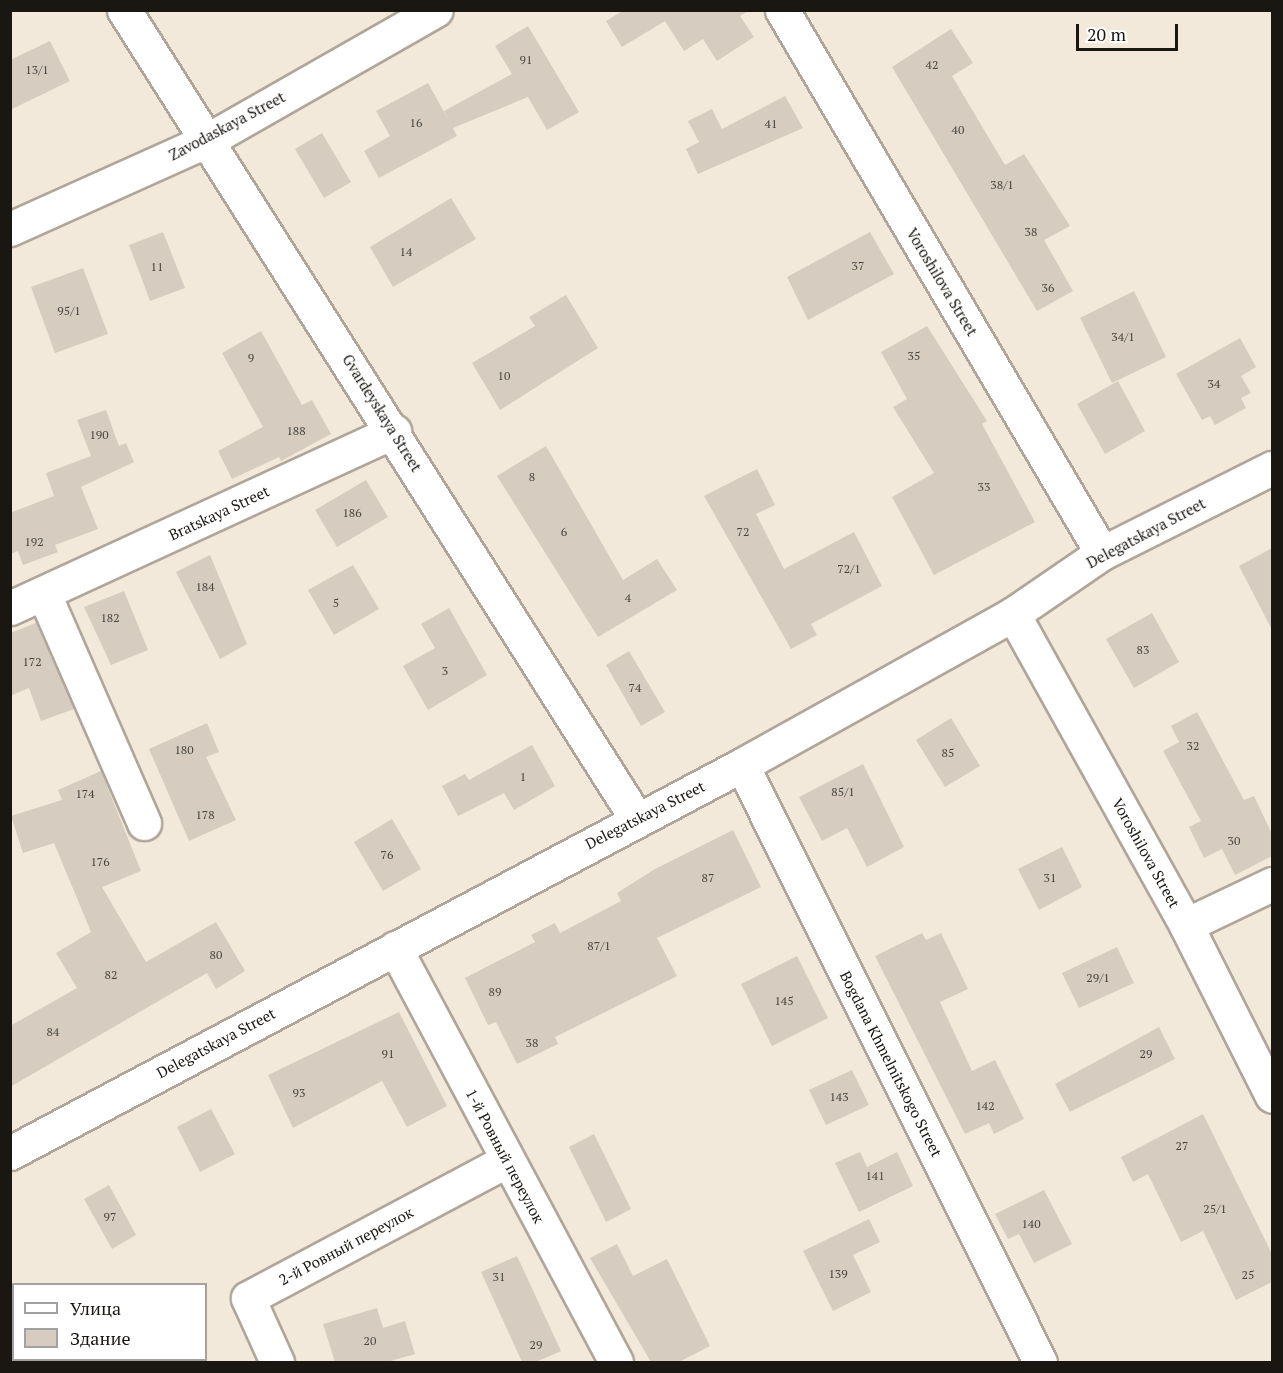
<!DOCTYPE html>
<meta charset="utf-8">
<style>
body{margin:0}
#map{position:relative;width:1283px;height:1373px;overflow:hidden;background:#f2e9db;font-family:"PT Serif",serif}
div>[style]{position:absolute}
.building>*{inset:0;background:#d6cdc0}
.roads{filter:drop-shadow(2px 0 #afa699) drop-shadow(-2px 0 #afa699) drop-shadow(0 2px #afa699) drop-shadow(0 -2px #afa699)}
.minor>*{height:33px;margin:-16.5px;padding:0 16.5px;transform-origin:16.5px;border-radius:16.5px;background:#fff}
span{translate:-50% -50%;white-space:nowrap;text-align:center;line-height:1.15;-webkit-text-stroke:5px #fff;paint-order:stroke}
.number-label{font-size:12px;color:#49443e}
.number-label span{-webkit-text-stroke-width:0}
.street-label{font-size:15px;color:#1a1712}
.frame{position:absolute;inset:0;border:12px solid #1a1712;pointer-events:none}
.legend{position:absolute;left:12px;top:1283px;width:195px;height:78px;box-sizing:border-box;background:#fff;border:2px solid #a3a2a0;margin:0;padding:8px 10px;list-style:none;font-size:18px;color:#1a1712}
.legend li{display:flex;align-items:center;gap:12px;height:30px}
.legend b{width:30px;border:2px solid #a3a2a0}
.scale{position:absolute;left:1076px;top:24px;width:102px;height:27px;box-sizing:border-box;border:3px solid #1a1712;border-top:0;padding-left:8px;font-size:18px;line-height:21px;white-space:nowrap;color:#1a1712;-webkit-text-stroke:4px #fff;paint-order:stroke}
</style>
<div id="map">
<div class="building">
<i style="clip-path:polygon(624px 10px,750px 10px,740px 16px,754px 37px,717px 61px,703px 39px,684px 51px,665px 21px,622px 47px,606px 21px)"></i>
<i style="clip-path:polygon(528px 26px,579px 112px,547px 130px,528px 97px,453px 128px,457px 136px,379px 178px,364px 151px,390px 136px,376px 111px,428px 83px,452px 126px,444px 111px,512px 74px,495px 46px)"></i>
<i style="clip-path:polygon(951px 29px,973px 63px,952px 76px,1005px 165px,1024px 154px,1070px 226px,1044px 240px,1073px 291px,1037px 311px,892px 67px)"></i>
<i style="clip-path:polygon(50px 41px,70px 81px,10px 110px,10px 60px)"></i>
<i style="clip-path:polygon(785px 96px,803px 128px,698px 174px,686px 149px,699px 142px,688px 121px,712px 109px,722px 129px)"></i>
<i style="clip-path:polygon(322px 133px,351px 182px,324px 198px,295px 149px)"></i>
<i style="clip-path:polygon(451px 198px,476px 239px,393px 287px,370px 247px)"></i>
<i style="clip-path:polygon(163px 232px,185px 288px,150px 301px,129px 245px)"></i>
<i style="clip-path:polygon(870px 232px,894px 274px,808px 320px,787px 277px)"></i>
<i style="clip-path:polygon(83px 268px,108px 334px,55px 353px,31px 287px)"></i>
<i style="clip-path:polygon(1134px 291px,1166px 357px,1112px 383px,1080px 318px)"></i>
<i style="clip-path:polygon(566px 295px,598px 348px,500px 410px,472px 363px,535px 326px,529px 317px)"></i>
<i style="clip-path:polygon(927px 326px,987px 421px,982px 424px,1035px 522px,934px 575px,892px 497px,934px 473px,893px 407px,907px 399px,881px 352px)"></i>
<i style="clip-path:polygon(261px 331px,302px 405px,312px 400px,331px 434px,281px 461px,279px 457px,232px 479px,218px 451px,263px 427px,222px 353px)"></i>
<i style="clip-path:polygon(1240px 338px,1256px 367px,1241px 376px,1251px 393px,1241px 398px,1246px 408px,1215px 425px,1210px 416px,1202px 420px,1176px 374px)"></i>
<i style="clip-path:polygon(1118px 381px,1145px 431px,1105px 454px,1077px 404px)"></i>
<i style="clip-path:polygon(106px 410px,119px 446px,126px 443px,134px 462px,81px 487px,98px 529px,55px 545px,58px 552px,23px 565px,18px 551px,10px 554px,10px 513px,54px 496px,46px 473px,91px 456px,77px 420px)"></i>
<i style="clip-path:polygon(546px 446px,623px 580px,657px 559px,677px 590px,598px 637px,497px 476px)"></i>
<i style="clip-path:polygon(757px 469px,775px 505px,756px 514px,784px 569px,854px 532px,882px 586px,811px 624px,817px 635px,791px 649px,704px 496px)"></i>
<i style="clip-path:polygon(366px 480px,388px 517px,337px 547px,315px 510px)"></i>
<i style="clip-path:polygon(1272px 548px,1272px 630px,1239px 566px)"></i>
<i style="clip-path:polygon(210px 555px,247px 644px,220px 659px,176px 572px)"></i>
<i style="clip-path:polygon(353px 565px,379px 609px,334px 635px,308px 590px)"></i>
<i style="clip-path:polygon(124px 591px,148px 650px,111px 665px,84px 607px)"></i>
<i style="clip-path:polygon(449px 608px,487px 675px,428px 710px,403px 666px,435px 648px,421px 624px)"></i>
<i style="clip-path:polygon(1152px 613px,1179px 662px,1134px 688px,1106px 639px)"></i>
<i style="clip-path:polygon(36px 623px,74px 709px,41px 721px,29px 688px,10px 696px,10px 633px)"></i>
<i style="clip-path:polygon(629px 651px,665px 712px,641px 726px,606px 665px)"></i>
<i style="clip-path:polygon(1197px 712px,1244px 800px,1254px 796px,1272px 834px,1272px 856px,1235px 875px,1222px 849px,1204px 858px,1189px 827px,1201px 821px,1163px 751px,1179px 742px,1171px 726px)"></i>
<i style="clip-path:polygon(951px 718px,980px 766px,945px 787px,916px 740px)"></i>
<i style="clip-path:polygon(207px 723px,219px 752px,206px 757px,236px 820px,189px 841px,149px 749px)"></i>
<i style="clip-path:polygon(532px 745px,555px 786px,514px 810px,504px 793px,458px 816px,442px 786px,465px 774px,469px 780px)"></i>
<i style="clip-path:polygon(863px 764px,904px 847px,867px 867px,847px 828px,822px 841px,799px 797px)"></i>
<i style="clip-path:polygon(101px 771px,141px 871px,102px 887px,146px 962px,216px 922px,245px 971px,216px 989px,207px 973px,10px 1087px,10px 1026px,77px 988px,56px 953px,91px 932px,54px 843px,23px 853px,11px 816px,62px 800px,58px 790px)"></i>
<i style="clip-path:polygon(392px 819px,421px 869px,383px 891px,354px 842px)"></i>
<i style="clip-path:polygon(733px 830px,761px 887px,657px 938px,677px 976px,555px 1037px,558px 1044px,517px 1064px,496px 1022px,488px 1025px,465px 978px,535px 942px,531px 935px,555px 923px,560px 933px,621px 901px,617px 893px,655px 869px)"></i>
<i style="clip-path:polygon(1062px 847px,1082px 887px,1039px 910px,1018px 869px)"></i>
<i style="clip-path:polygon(922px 933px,926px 940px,941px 933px,968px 989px,940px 1002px,972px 1071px,995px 1060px,1024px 1119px,994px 1134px,989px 1123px,965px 1134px,875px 956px)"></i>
<i style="clip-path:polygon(1117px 947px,1134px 983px,1079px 1008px,1062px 973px)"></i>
<i style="clip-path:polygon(797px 956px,828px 1018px,772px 1046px,741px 984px)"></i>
<i style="clip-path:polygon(399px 1012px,447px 1106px,407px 1127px,382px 1081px,293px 1128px,268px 1075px)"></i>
<i style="clip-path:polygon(1159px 1027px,1175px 1059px,1070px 1112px,1055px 1084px)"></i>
<i style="clip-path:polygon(852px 1070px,869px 1105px,826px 1125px,809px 1090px)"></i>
<i style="clip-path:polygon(211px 1109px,235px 1154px,200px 1172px,177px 1127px)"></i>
<i style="clip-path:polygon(1203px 1114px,1272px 1254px,1272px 1282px,1236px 1300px,1203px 1231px,1181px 1242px,1148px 1174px,1133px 1182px,1121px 1157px)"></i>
<i style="clip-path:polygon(594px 1134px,631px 1209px,606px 1222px,569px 1147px)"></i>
<i style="clip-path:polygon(860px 1152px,867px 1167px,897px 1152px,913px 1186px,859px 1212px,835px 1163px)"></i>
<i style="clip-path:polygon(109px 1185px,136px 1235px,112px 1249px,84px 1199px)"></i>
<i style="clip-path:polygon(1044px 1190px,1072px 1244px,1034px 1263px,1019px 1234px,1008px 1239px,995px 1214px)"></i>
<i style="clip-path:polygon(869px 1219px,880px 1242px,853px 1255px,871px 1292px,833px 1311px,803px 1251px)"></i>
<i style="clip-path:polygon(617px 1244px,633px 1276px,667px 1259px,710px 1346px,679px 1362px,651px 1362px,590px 1258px)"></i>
<i style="clip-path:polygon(517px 1256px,561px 1351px,536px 1362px,522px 1362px,481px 1272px)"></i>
<i style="clip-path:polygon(377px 1308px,383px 1328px,405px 1321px,415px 1354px,387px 1362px,335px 1362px,323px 1324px)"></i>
</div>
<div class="roads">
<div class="minor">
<i style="left:124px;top:10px;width:957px;rotate:57.64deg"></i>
<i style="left:782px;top:10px;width:630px;rotate:59.49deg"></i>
<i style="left:10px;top:229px;width:217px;rotate:-24.2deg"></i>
<i style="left:208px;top:140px;width:262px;rotate:-29.7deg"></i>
<i style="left:44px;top:594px;width:250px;rotate:66.4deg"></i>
<i style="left:10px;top:608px;width:423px;rotate:-24.7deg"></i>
<i style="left:1013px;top:614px;width:356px;rotate:60.9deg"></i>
<i style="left:1186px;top:925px;width:191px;rotate:63.3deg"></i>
<i style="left:742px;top:765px;width:667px;rotate:63.47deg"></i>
<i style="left:1186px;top:925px;width:95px;rotate:-25.5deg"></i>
<i style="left:395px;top:948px;width:469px;rotate:61.9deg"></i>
<i style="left:10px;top:1153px;width:828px;rotate:-27.93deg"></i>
<i style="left:742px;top:765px;width:310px;rotate:-29.1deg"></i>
<i style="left:1013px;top:614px;width:108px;rotate:-34.4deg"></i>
<i style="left:1102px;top:553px;width:190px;rotate:-26.6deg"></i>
<i style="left:277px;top:1362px;width:70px;rotate:-114.4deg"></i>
<i style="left:248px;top:1298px;width:293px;rotate:-28deg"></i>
</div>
</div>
<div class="number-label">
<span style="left:526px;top:60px">91</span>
<span style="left:932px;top:65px">42</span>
<span style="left:37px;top:70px">13/1</span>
<span style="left:416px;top:123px">16</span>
<span style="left:771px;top:124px">41</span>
<span style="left:958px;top:130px">40</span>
<span style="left:1002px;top:185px">38/1</span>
<span style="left:1031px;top:232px">38</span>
<span style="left:406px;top:252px">14</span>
<span style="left:858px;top:266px">37</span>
<span style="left:157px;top:267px">11</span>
<span style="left:1048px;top:288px">36</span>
<span style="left:69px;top:311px">95/1</span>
<span style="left:1123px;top:337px">34/1</span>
<span style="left:914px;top:356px">35</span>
<span style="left:251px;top:358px">9</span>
<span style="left:504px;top:376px">10</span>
<span style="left:1214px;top:384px">34</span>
<span style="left:296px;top:431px">188</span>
<span style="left:99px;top:435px">190</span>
<span style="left:532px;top:477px">8</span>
<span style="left:984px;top:487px">33</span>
<span style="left:352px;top:513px">186</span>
<span style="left:564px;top:532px">6</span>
<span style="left:743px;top:532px">72</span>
<span style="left:34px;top:542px">192</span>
<span style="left:849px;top:569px">72/1</span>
<span style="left:205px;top:587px">184</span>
<span style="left:628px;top:598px">4</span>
<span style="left:336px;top:603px">5</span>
<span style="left:110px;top:618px">182</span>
<span style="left:1143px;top:650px">83</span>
<span style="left:32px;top:662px">172</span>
<span style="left:445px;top:671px">3</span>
<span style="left:635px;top:688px">74</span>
<span style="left:1193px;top:746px">32</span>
<span style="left:184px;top:750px">180</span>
<span style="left:948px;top:753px">85</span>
<span style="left:523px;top:777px">1</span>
<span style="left:843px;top:792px">85/1</span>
<span style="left:85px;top:794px">174</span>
<span style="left:205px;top:815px">178</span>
<span style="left:1234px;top:841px">30</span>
<span style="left:387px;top:855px">76</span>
<span style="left:100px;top:862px">176</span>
<span style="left:708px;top:878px">87</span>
<span style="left:1050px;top:878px">31</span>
<span style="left:599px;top:946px">87/1</span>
<span style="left:216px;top:955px">80</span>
<span style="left:111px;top:975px">82</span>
<span style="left:1098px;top:978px">29/1</span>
<span style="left:495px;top:992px">89</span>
<span style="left:784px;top:1001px">145</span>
<span style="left:53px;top:1032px">84</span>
<span style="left:532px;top:1043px">38</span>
<span style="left:388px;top:1054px">91</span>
<span style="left:1146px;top:1054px">29</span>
<span style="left:299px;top:1093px">93</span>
<span style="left:839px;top:1097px">143</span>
<span style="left:985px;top:1106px">142</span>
<span style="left:1182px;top:1146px">27</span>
<span style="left:875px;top:1176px">141</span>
<span style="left:1215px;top:1209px">25/1</span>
<span style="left:110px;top:1217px">97</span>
<span style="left:1031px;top:1224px">140</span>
<span style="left:838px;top:1274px">139</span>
<span style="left:1248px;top:1275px">25</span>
<span style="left:499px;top:1277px">31</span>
<span style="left:370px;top:1341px">20</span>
<span style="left:536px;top:1345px">29</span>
</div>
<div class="street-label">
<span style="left:227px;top:126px;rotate:-28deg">Zavodaskaya Street</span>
<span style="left:942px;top:282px;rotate:59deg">Voroshilova Street</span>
<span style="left:382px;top:413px;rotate:58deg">Gvardeyskaya Street</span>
<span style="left:219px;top:513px;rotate:-25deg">Bratskaya Street</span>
<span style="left:1146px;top:533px;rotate:-28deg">Delegatskaya Street</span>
<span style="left:645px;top:815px;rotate:-27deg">Delegatskaya Street</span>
<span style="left:1146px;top:853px;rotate:61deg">Voroshilova Street</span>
<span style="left:216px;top:1043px;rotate:-28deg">Delegatskaya Street</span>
<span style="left:891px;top:1064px;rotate:63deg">Bogdana Khmelnitskogo Street</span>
<span style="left:505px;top:1156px;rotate:62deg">1-й Ровный переулок</span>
<span style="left:346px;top:1246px;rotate:-28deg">2-й Ровный переулок</span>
</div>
<div class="frame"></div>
<ul class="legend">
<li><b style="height:8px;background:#fff"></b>Улица</li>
<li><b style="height:16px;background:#d6cdc0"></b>Здание</li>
</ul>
<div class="scale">20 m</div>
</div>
